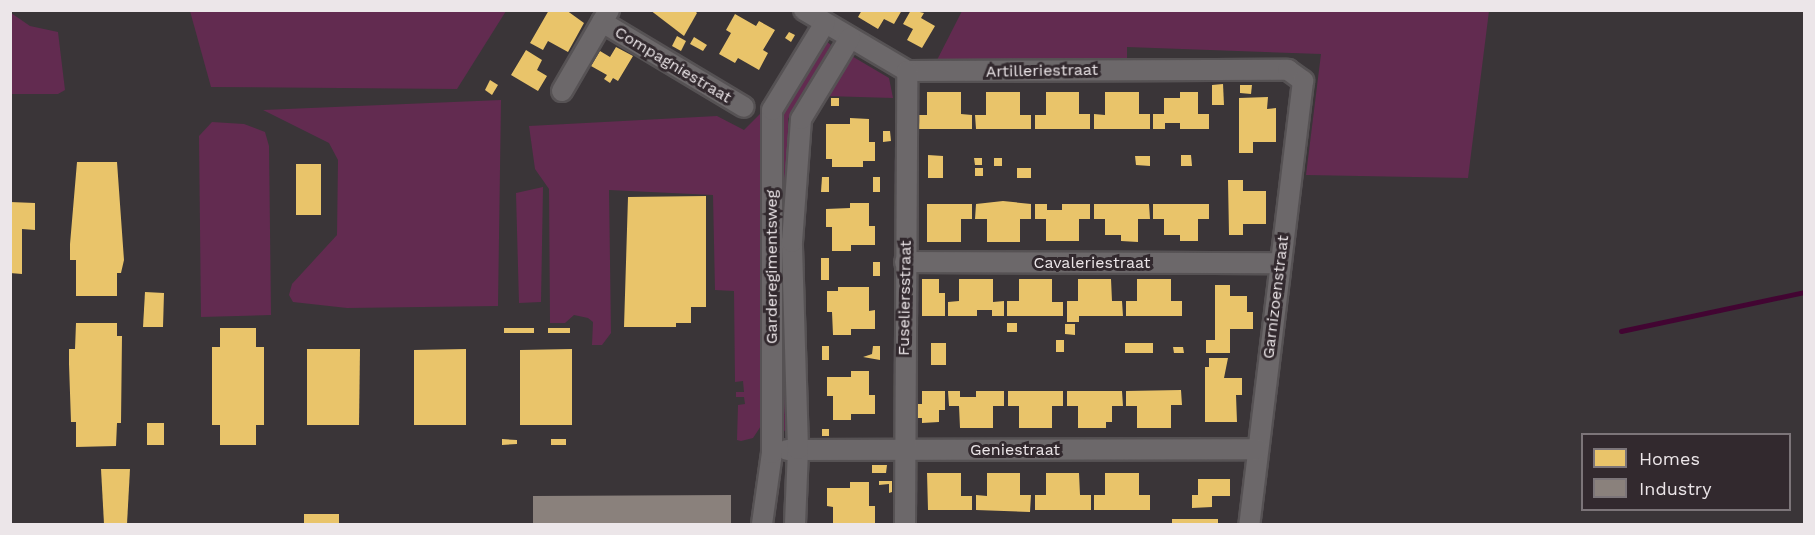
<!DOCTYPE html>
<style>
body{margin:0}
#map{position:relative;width:1815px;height:535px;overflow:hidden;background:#3a3538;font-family:"Work Sans",sans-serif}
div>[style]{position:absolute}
.green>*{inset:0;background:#622b50}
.homes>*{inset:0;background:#e9c46a}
.industry>*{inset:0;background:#8a817c}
.stream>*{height:5px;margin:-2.5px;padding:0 2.5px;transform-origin:2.5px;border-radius:2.5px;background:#420532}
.roads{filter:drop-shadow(2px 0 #565254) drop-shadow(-2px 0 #565254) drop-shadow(0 2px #565254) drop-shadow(0 -2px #565254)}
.minor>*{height:20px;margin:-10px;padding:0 10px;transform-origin:10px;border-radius:10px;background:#6c686a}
span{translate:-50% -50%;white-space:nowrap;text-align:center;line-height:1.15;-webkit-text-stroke:6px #32292e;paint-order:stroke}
.street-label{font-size:16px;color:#ece6e9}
.frame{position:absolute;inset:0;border:12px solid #ece6e9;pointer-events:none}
.legend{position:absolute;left:1581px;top:433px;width:210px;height:78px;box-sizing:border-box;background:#32292e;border:2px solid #7c7579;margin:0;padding:8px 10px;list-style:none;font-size:18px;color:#ece6e9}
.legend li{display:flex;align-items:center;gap:12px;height:30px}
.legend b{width:30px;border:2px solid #7c7579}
</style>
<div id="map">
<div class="green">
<i style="clip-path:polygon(190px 11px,190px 10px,506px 11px,457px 89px,211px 87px)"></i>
<i style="clip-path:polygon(962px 11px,1489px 11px,1468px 178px,1306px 175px,1321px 54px,1127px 47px,1127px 63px,936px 62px)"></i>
<i style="clip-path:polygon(11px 13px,30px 26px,58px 32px,65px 90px,58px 94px,11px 94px)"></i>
<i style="clip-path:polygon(826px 41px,831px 45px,788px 119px,787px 435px,781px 425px,781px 114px)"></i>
<i style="clip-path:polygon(850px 55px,889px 78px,893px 98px,826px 96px)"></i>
<i style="clip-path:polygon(501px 100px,498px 306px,347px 308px,293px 302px,289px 295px,292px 284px,337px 235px,338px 160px,329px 143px,263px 110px)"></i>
<i style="clip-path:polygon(760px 114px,763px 423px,753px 438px,741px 441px,737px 440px,738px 405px,745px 404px,744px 397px,736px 397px,736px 392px,744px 392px,743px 381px,735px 382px,734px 291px,715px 290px,713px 195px,609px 190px,611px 333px,602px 345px,592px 345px,593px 322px,588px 318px,574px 315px,565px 323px,550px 323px,549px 189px,535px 169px,529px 126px,717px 116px,744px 130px)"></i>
<i style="clip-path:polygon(212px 122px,244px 124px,265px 132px,269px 146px,271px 315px,201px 317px,199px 136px)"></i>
<i style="clip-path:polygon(543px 187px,541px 302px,519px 303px,516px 193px)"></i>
</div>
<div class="homes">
<i style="clip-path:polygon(549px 10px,566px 10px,584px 23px,568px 52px,548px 41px,543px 50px,530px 43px)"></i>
<i style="clip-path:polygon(650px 10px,694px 10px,697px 13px,684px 36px)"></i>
<i style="clip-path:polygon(862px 10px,887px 11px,902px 10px,894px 24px,884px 19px,878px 29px,858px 17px)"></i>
<i style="clip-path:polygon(911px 10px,924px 13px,921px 18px,935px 26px,922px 48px,907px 40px,913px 29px,903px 24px)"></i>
<i style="clip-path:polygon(735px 14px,756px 26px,759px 21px,775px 30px,763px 50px,768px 53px,759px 70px,738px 58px,735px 63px,719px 54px,731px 33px,726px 30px)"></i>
<i style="clip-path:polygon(789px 32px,795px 35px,791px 42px,785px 38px)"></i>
<i style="clip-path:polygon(677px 36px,686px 41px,681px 51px,672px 46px)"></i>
<i style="clip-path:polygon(694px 37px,707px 45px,703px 51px,690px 44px)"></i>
<i style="clip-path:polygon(616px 47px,633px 56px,618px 81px,613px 78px,610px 83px,604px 79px,607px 75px,591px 66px,600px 51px,610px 57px)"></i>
<i style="clip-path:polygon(526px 50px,542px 60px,537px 70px,547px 76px,538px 91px,511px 75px)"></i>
<i style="clip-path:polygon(490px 80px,498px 85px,492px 95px,485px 90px)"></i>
<i style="clip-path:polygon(1223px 84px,1224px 105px,1212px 105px,1212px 85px)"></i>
<i style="clip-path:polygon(1240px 85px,1252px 85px,1251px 94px,1240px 93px)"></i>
<i style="clip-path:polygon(927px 92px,961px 92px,961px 114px,972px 115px,972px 129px,916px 129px,916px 115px,927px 115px)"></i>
<i style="clip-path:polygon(986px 92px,1020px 92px,1020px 115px,1031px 115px,1031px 129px,976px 129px,975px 115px,986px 115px)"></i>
<i style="clip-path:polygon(1046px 92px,1079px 92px,1079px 114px,1090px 114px,1090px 129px,1035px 129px,1035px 115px,1046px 115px)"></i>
<i style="clip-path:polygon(1105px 92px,1139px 92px,1139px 114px,1150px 114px,1150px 129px,1094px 129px,1094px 114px,1105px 115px)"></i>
<i style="clip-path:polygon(1180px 92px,1198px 92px,1198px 114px,1209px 114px,1209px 129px,1180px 129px,1180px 123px,1165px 123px,1165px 129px,1153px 129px,1153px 114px,1164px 114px,1164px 98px,1180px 98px)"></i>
<i style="clip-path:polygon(1268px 97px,1267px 109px,1276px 108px,1276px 142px,1253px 142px,1253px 153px,1239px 153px,1239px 98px)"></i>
<i style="clip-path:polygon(831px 98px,839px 98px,839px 106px,831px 106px)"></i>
<i style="clip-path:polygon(850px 118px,869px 119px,869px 142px,875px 142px,875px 161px,863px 161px,863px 167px,832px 167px,832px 159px,826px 159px,826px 124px,850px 124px)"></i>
<i style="clip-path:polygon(883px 131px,890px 131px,891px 141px,883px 142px)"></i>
<i style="clip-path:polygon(928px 155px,943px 156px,943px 178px,928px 178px)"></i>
<i style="clip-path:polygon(1181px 155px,1191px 155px,1192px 166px,1181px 166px)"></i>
<i style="clip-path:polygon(1135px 156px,1150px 156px,1150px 166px,1136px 165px)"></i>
<i style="clip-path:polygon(974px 158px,982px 158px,982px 165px,975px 165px)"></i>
<i style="clip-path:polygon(994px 158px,1002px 158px,1002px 166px,994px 166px)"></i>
<i style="clip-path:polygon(77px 162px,117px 162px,124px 260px,121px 273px,117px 273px,117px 296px,76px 296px,76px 260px,70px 260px,70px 244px)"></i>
<i style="clip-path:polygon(296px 164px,321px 164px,321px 215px,296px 215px)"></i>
<i style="clip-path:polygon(975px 168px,983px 168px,983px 176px,975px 176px)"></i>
<i style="clip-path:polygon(1017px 168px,1031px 168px,1031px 178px,1017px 178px)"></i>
<i style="clip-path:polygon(822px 177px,829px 177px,829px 192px,821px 192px)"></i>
<i style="clip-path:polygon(873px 177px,880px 177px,880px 192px,873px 192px)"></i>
<i style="clip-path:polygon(1228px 180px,1243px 180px,1243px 191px,1266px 191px,1266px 224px,1243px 224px,1243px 235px,1229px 235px)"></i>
<i style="clip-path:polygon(706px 196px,706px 307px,691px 307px,691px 323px,676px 323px,676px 327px,624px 327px,628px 197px)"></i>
<i style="clip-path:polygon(1003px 201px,1031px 204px,1031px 219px,1020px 219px,1020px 242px,987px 242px,987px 219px,975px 219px,976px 204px)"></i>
<i style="clip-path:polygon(10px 202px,35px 203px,35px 230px,22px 229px,22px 274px,10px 273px)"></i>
<i style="clip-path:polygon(850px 203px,869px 203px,869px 226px,875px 226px,875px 245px,851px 245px,851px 251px,832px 251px,832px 227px,826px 227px,826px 209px,850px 208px)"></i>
<i style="clip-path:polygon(927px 204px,972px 204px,972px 219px,961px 219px,961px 242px,927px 242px)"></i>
<i style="clip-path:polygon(1035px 204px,1047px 204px,1047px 210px,1062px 210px,1062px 204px,1090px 204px,1090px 219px,1079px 219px,1079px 241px,1046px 241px,1046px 219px,1035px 219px)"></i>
<i style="clip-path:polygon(1094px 204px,1149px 204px,1150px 219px,1138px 219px,1138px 242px,1121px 241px,1121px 235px,1105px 235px,1105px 219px,1094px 219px)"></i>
<i style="clip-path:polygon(1153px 204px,1209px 204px,1209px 219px,1198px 219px,1198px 241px,1180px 241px,1180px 235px,1164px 235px,1164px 219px,1153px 219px)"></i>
<i style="clip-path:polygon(821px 258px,829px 258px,829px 280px,821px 280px)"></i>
<i style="clip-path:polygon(873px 262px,880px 262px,880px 276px,873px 276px)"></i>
<i style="clip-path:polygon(922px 279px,939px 279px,939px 293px,945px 293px,945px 316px,922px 316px)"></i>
<i style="clip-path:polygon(959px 279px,993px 279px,993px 302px,1004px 301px,1004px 316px,992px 316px,992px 310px,977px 310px,977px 316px,948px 316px,948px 302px,959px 301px)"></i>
<i style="clip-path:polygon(1019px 279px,1052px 279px,1052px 302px,1063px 302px,1063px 316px,1007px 316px,1007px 301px,1019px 301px)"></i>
<i style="clip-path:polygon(1078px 279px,1111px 279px,1112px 301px,1122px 301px,1123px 316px,1079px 316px,1079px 322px,1067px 322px,1067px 301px,1078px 301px)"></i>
<i style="clip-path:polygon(1137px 279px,1171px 279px,1171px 301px,1182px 301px,1182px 316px,1126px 316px,1126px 301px,1137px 301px)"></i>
<i style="clip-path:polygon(1215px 285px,1230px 285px,1230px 296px,1247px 296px,1247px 312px,1253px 312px,1253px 329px,1230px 329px,1230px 353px,1206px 353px,1206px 340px,1215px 340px)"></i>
<i style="clip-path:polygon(838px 287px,869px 287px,869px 311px,875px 310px,875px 329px,851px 329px,851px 335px,833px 335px,832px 312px,827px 312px,827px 291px,838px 291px)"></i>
<i style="clip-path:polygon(145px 292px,164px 293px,163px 327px,143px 327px)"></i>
<i style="clip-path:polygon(76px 323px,117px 323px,117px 336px,122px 336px,121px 423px,117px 423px,116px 446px,76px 447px,76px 422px,71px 422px,69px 364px,69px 349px,75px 349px)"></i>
<i style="clip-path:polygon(1007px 323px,1017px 323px,1017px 332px,1007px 332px)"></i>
<i style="clip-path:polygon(1065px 324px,1075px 324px,1075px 335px,1065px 334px)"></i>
<i style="clip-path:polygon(220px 328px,256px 328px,256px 347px,264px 347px,264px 425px,256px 425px,256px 445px,220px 445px,220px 425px,212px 425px,212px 347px,220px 347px)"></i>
<i style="clip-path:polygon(504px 328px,534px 328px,534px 333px,504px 333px)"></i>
<i style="clip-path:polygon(548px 328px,570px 328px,570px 333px,548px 333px)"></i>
<i style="clip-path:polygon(1056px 340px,1064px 340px,1064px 352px,1056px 352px)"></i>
<i style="clip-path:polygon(931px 343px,946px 343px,946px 365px,931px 365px)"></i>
<i style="clip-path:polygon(1125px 343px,1153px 343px,1153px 353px,1125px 353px)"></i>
<i style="clip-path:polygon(822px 346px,829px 346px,829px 360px,822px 360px)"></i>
<i style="clip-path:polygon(873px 346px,880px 346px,880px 360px,863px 357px,872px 354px)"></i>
<i style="clip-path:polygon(1173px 347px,1183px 347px,1184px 353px,1174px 353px)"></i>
<i style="clip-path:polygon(307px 349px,360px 349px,359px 425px,307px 425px)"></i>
<i style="clip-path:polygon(466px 349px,466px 425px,414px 425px,414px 350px)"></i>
<i style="clip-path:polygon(572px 349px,572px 425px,520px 425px,520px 350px)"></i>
<i style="clip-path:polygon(1209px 358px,1228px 358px,1224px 378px,1242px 378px,1242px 395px,1236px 395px,1237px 422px,1205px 422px,1205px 367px,1209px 367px)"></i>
<i style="clip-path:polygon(851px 371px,869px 371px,869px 395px,875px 395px,875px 414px,851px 414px,851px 420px,833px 420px,833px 396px,827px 396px,827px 377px,851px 377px)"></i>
<i style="clip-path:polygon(1181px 390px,1182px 405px,1171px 405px,1171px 428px,1137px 428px,1137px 406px,1126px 406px,1126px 391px)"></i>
<i style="clip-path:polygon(922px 391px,945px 391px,945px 410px,939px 410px,939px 422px,922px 423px,922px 418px,916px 418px,916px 404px,922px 404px)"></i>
<i style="clip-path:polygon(948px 391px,960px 391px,960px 397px,976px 397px,976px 391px,1004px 391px,1004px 406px,993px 406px,993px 428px,960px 428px,959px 406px,949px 406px)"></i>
<i style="clip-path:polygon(1008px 391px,1063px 391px,1063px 406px,1052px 406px,1052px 428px,1019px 428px,1019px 406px,1008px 406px)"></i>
<i style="clip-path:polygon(1067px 391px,1122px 391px,1123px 406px,1112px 406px,1112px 422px,1106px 422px,1106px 428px,1078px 428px,1078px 406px,1067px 406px)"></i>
<i style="clip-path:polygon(147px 423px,164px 423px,164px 445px,147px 445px)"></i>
<i style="clip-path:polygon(822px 429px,829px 429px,829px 436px,822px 436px)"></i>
<i style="clip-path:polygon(502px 439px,517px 440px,517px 444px,502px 445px)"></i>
<i style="clip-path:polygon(551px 439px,566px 439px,566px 445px,551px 445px)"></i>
<i style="clip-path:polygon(872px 465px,887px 465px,886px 473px,872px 473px)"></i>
<i style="clip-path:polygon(101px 469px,130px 469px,127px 524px,104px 524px)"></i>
<i style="clip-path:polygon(927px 473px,961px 473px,961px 496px,972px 496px,972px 510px,928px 510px)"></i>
<i style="clip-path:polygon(987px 473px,1020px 473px,1020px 495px,1031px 495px,1030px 512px,976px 510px,976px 495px,987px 496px)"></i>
<i style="clip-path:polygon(1046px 473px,1079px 473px,1080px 495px,1091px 495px,1091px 510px,1035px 510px,1035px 495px,1046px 495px)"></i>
<i style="clip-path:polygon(1105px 473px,1139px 473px,1139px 495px,1150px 495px,1150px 510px,1094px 510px,1094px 495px,1105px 495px)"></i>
<i style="clip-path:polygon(1198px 479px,1230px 479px,1230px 496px,1212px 496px,1212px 507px,1192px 508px,1192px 495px,1198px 495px)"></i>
<i style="clip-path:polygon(879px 481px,892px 481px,892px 492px,889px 493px,889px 484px,879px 485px)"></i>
<i style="clip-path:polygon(850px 482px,869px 482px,869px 506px,875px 506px,875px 524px,833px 524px,833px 507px,827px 506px,827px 488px,850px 488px)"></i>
<i style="clip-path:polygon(304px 514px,339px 514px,339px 524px,304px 524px)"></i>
<i style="clip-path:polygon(1172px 519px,1218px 519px,1218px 524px,1172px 524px)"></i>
</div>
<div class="industry">
<i style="clip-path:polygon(731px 495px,731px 524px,533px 524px,533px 496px)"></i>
</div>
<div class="stream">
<i style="left:1621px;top:331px;width:187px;rotate:-12deg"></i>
</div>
<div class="roads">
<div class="minor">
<i style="left:804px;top:10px;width:120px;rotate:30.6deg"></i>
<i style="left:907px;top:71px;width:381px;rotate:-0.2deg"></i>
<i style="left:1288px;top:70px;width:19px;rotate:36deg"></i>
<i style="left:1303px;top:81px;width:446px;rotate:96.9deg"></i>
<i style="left:602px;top:22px;width:165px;rotate:30.9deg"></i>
<i style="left:562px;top:91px;width:94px;rotate:-59.9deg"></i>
<i style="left:905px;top:262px;width:374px;rotate:0.2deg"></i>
<i style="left:787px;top:450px;width:471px;rotate:-0.1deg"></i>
<i style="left:762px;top:524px;width:72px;rotate:-82deg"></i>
<i style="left:772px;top:453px;width:343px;rotate:-90deg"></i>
<i style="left:772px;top:110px;width:102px;rotate:-58.7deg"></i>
<i style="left:795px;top:524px;width:75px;rotate:-87.7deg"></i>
<i style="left:798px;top:449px;width:207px;rotate:-91.7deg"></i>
<i style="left:792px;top:242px;width:123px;rotate:-85.8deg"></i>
<i style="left:801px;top:119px;width:95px;rotate:-58.8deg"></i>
<i style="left:905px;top:524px;width:453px;rotate:-89.7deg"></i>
</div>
</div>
<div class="street-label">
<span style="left:673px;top:65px;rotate:31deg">Compagniestraat</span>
<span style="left:1042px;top:71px;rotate:-1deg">Artilleriestraat</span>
<span style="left:1092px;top:263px">Cavaleriestraat</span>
<span style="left:772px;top:267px;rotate:-90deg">Garderegimentsweg</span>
<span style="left:1276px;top:297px;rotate:-83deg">Garnizoenstraat</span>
<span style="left:905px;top:298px;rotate:-89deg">Fuseliersstraat</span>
<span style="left:1015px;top:450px">Geniestraat</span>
</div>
<div class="frame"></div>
<ul class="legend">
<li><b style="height:16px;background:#e9c46a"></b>Homes</li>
<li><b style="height:16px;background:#8a817c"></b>Industry</li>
</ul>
</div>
